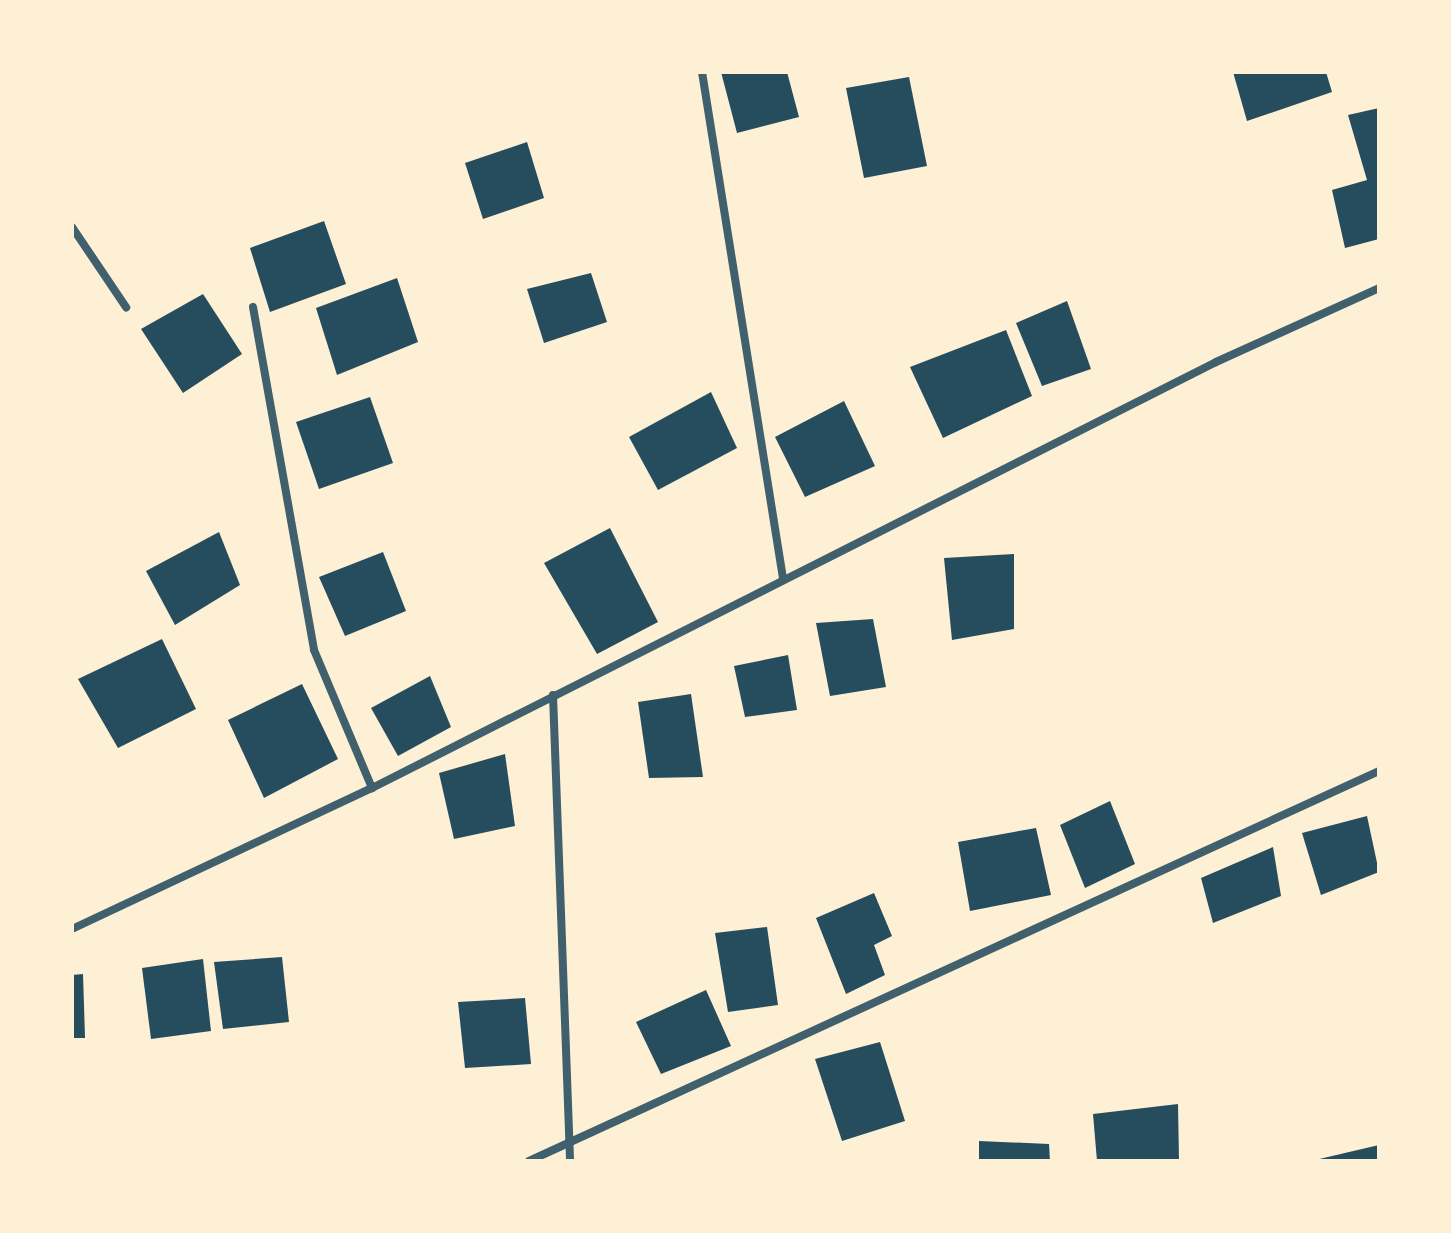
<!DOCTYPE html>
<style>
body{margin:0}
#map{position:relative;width:1451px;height:1233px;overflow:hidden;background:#fdf0d5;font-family:"Golos Text",sans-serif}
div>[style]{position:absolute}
.building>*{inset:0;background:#264d5e}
.minor>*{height:8px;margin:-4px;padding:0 4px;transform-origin:4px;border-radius:4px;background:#3f606c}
span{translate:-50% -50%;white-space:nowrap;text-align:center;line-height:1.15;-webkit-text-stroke:8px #fdf0d5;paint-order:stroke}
.frame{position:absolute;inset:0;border:74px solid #fdf0d5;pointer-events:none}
</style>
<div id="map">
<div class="building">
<i style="clip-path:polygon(721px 72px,787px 72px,799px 117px,737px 133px)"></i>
<i style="clip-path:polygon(1233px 72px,1326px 72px,1332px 92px,1247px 121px)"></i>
<i style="clip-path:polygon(909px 77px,927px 166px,864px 178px,846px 88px)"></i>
<i style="clip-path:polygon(1379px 108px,1379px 239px,1345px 248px,1332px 190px,1367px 180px,1348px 115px)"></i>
<i style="clip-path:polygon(527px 142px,544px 198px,483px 219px,465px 163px)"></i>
<i style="clip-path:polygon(324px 221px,346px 284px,270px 312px,250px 248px)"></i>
<i style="clip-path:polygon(591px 273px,607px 322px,544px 343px,527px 289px)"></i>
<i style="clip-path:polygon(397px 278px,418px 342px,337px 375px,316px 308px)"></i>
<i style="clip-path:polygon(203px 294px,242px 354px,183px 393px,141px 329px)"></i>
<i style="clip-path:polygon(1067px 301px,1091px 369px,1042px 386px,1016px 323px)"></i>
<i style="clip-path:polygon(1006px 330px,1032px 396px,943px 438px,910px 367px)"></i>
<i style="clip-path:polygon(711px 392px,737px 448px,658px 490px,629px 437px)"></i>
<i style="clip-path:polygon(370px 397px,393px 463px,319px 489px,296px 422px)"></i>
<i style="clip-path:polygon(844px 401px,875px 466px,805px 497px,775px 437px)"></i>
<i style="clip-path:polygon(610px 528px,658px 622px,597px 654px,544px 563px)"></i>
<i style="clip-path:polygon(219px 532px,240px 585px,175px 625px,146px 571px)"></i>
<i style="clip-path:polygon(383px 552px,406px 611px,345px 636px,319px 577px)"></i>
<i style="clip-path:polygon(1014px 554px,1014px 629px,952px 640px,944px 558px)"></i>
<i style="clip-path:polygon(873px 619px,886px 687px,830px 696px,816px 623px)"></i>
<i style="clip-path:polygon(162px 639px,196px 709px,118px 748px,78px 679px)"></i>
<i style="clip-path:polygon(788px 655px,797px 710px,745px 717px,734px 666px)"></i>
<i style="clip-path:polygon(430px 676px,451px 727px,398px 756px,371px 708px)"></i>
<i style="clip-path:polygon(302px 684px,338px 759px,264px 798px,228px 720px)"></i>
<i style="clip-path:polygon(691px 694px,703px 777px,649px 778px,638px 702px)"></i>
<i style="clip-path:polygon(505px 754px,515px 826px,454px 839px,439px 773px)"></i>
<i style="clip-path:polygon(1110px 801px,1135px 864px,1085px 888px,1060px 825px)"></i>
<i style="clip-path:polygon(1367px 816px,1379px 872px,1321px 895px,1302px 833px)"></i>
<i style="clip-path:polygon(1036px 828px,1051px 895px,970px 911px,958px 842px)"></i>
<i style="clip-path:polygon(1273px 847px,1281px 896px,1213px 923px,1201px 878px)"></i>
<i style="clip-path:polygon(874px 893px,892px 936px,874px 945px,885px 975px,846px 994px,816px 918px)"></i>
<i style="clip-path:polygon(767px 927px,778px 1005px,728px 1012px,715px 933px)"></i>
<i style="clip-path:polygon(282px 957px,289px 1022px,223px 1029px,214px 962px)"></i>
<i style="clip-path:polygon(203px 959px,211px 1031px,151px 1039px,142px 968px)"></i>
<i style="clip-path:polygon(83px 974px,85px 1038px,72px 1038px,72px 975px)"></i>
<i style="clip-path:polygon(706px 990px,731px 1046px,661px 1074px,636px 1022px)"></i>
<i style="clip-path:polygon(525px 998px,531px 1064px,465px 1068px,458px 1002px)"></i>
<i style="clip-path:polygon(880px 1042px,905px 1121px,842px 1141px,815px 1059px)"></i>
<i style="clip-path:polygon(1178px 1104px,1179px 1161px,1097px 1161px,1093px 1114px)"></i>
<i style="clip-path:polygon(979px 1141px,1049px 1144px,1050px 1161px,979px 1161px)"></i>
<i style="clip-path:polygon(1379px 1145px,1379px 1161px,1316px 1161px,1315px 1160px)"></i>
</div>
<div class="minor">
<i style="left:702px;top:72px;width:512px;rotate:80.91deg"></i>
<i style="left:72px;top:227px;width:97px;rotate:56deg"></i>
<i style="left:253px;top:307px;width:348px;rotate:79.9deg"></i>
<i style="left:314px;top:650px;width:150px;rotate:67.2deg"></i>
<i style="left:553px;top:695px;width:466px;rotate:87.9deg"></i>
<i style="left:72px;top:929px;width:331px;rotate:-25.2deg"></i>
<i style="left:372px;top:788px;width:945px;rotate:-26.78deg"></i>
<i style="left:1216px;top:362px;width:179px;rotate:-24.4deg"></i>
<i style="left:529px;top:1161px;width:935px;rotate:-24.65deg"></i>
</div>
<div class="frame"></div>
</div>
